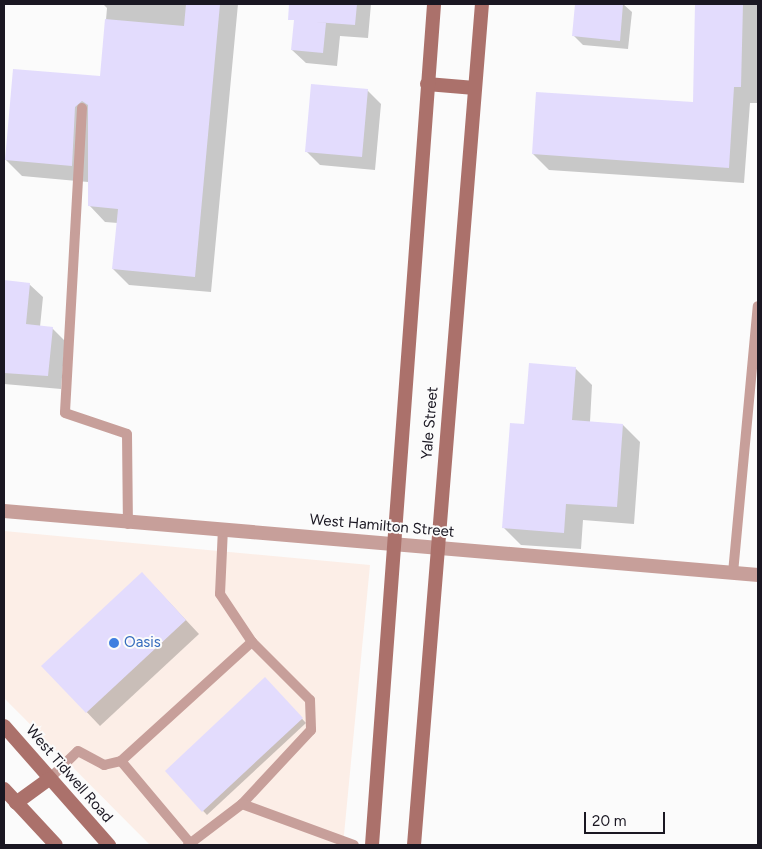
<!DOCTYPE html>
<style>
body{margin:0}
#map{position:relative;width:762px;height:849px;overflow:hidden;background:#fbfbfb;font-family:Figtree,sans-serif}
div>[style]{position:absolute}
.commercial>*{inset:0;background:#fceee7}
.shadow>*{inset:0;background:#0003}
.building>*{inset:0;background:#e3dcfd}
.service>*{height:10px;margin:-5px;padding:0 5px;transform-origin:5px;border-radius:5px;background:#c79f9a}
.minor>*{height:14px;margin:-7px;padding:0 7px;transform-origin:7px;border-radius:7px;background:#c79f9a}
.secondary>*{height:14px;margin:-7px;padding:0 7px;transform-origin:7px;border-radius:7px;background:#ab716b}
.dots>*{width:14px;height:14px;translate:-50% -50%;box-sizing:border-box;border:2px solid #fbfbfb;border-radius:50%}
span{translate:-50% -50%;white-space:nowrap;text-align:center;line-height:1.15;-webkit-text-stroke:4px #fbfbfb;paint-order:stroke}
.street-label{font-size:15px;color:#1a1722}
.shop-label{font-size:15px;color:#366cbe}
.left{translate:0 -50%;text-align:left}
.frame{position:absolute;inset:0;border:5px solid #1a1722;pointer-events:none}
.scale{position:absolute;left:584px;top:812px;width:81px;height:22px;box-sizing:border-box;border:2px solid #1a1722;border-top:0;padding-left:6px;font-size:15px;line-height:18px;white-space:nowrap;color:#1a1722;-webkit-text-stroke:4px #fbfbfb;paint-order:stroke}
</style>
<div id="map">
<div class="commercial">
<i style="clip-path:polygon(4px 531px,370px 565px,343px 845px,150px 845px,4px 698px)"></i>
</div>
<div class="shadow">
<i style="clip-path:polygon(103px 4px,238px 4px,211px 292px,129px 285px,113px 269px,118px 223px,105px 222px,89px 205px,88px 168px,88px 182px,22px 176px,6px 160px,101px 78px,107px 8px)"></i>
<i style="clip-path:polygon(302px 4px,371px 4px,368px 38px,340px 36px,337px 66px,306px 63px,292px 50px)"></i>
<i style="clip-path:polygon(576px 4px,623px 4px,632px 12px,628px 49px,583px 45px,574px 36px)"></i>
<i style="clip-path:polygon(697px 4px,758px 4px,757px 103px,750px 103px,744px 183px,549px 170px,533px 154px,694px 104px)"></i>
<i style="clip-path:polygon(367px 90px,381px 104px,375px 170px,320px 165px,307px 152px)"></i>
<i style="clip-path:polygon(4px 282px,29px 284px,43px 297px,40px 327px,52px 328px,65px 341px,61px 389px,4px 384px)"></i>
<i style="clip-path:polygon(575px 368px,592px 385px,590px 422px,623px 425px,640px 442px,634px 524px,583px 520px,581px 549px,521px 545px,504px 528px,525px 425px)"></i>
<i style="clip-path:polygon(155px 587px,199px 634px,100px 726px,43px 666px)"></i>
<i style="clip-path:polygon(265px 679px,306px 723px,207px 815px,166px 771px)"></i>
</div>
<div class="building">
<i style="clip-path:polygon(186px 4px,220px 4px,195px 277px,112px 269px,118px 209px,88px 206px,88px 105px,82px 101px,75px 107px,72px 166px,5px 160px,13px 69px,100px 76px,105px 19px,184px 26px)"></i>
<i style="clip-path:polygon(289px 4px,357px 4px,355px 25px,315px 22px,326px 23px,323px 53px,291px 50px,294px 20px,288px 20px)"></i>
<i style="clip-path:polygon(575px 4px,623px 4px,620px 41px,572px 36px)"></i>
<i style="clip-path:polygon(695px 4px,743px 4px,741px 87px,734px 87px,729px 168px,532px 154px,536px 92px,693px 102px)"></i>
<i style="clip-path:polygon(311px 84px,368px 89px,362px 157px,305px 152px)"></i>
<i style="clip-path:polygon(4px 280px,30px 283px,26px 324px,53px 327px,48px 376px,4px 373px)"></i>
<i style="clip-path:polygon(529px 363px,576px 367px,572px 420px,623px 424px,617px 507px,566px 504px,564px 533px,502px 528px,510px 423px,524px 424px)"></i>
<i style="clip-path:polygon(142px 572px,186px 620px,86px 713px,41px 666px)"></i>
<i style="clip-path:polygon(265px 677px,303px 718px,202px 812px,165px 771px)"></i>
</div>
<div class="service">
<i style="left:82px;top:108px;width:305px;rotate:93.2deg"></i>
<i style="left:65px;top:413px;width:65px;rotate:18.7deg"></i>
<i style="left:127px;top:434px;width:90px;rotate:89.4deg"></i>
<i style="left:223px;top:528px;width:66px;rotate:92.6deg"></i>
<i style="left:220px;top:594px;width:58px;rotate:56.3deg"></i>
<i style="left:733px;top:573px;width:268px;rotate:-84.7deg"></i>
<i style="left:121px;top:761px;width:107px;rotate:49.9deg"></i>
<i style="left:49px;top:779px;width:40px;rotate:-44deg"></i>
<i style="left:78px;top:751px;width:30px;rotate:28deg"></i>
<i style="left:104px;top:765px;width:17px;rotate:-13deg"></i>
<i style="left:121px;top:761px;width:177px;rotate:-42.3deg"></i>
<i style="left:252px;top:642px;width:82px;rotate:45deg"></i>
<i style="left:310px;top:700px;width:30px;rotate:88deg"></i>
<i style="left:311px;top:730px;width:101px;rotate:133deg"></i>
<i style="left:242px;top:804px;width:68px;rotate:142.8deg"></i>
<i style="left:242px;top:804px;width:119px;rotate:20.1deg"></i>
</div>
<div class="minor">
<i style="left:4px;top:511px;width:757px;rotate:4.85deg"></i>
</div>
<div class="secondary">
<i style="left:427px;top:84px;width:48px;rotate:4.8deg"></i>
<i style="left:4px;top:726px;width:159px;rotate:48.6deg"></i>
<i style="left:4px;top:789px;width:76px;rotate:47.1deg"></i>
<i style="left:16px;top:803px;width:41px;rotate:-36deg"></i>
<i style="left:372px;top:845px;width:843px;rotate:-85.78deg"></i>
<i style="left:414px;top:845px;width:844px;rotate:-85.38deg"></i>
</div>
<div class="dots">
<i style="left:114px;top:643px;background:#3f7fe0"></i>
</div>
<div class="street-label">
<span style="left:430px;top:423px;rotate:-85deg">Yale Street</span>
<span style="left:382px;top:526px;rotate:5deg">West Hamilton Street</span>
<span style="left:69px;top:774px;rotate:49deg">West Tidwell Road</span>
</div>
<div class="shop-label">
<span class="left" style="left:124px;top:643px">Oasis</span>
</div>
<div class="frame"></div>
<div class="scale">20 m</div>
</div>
